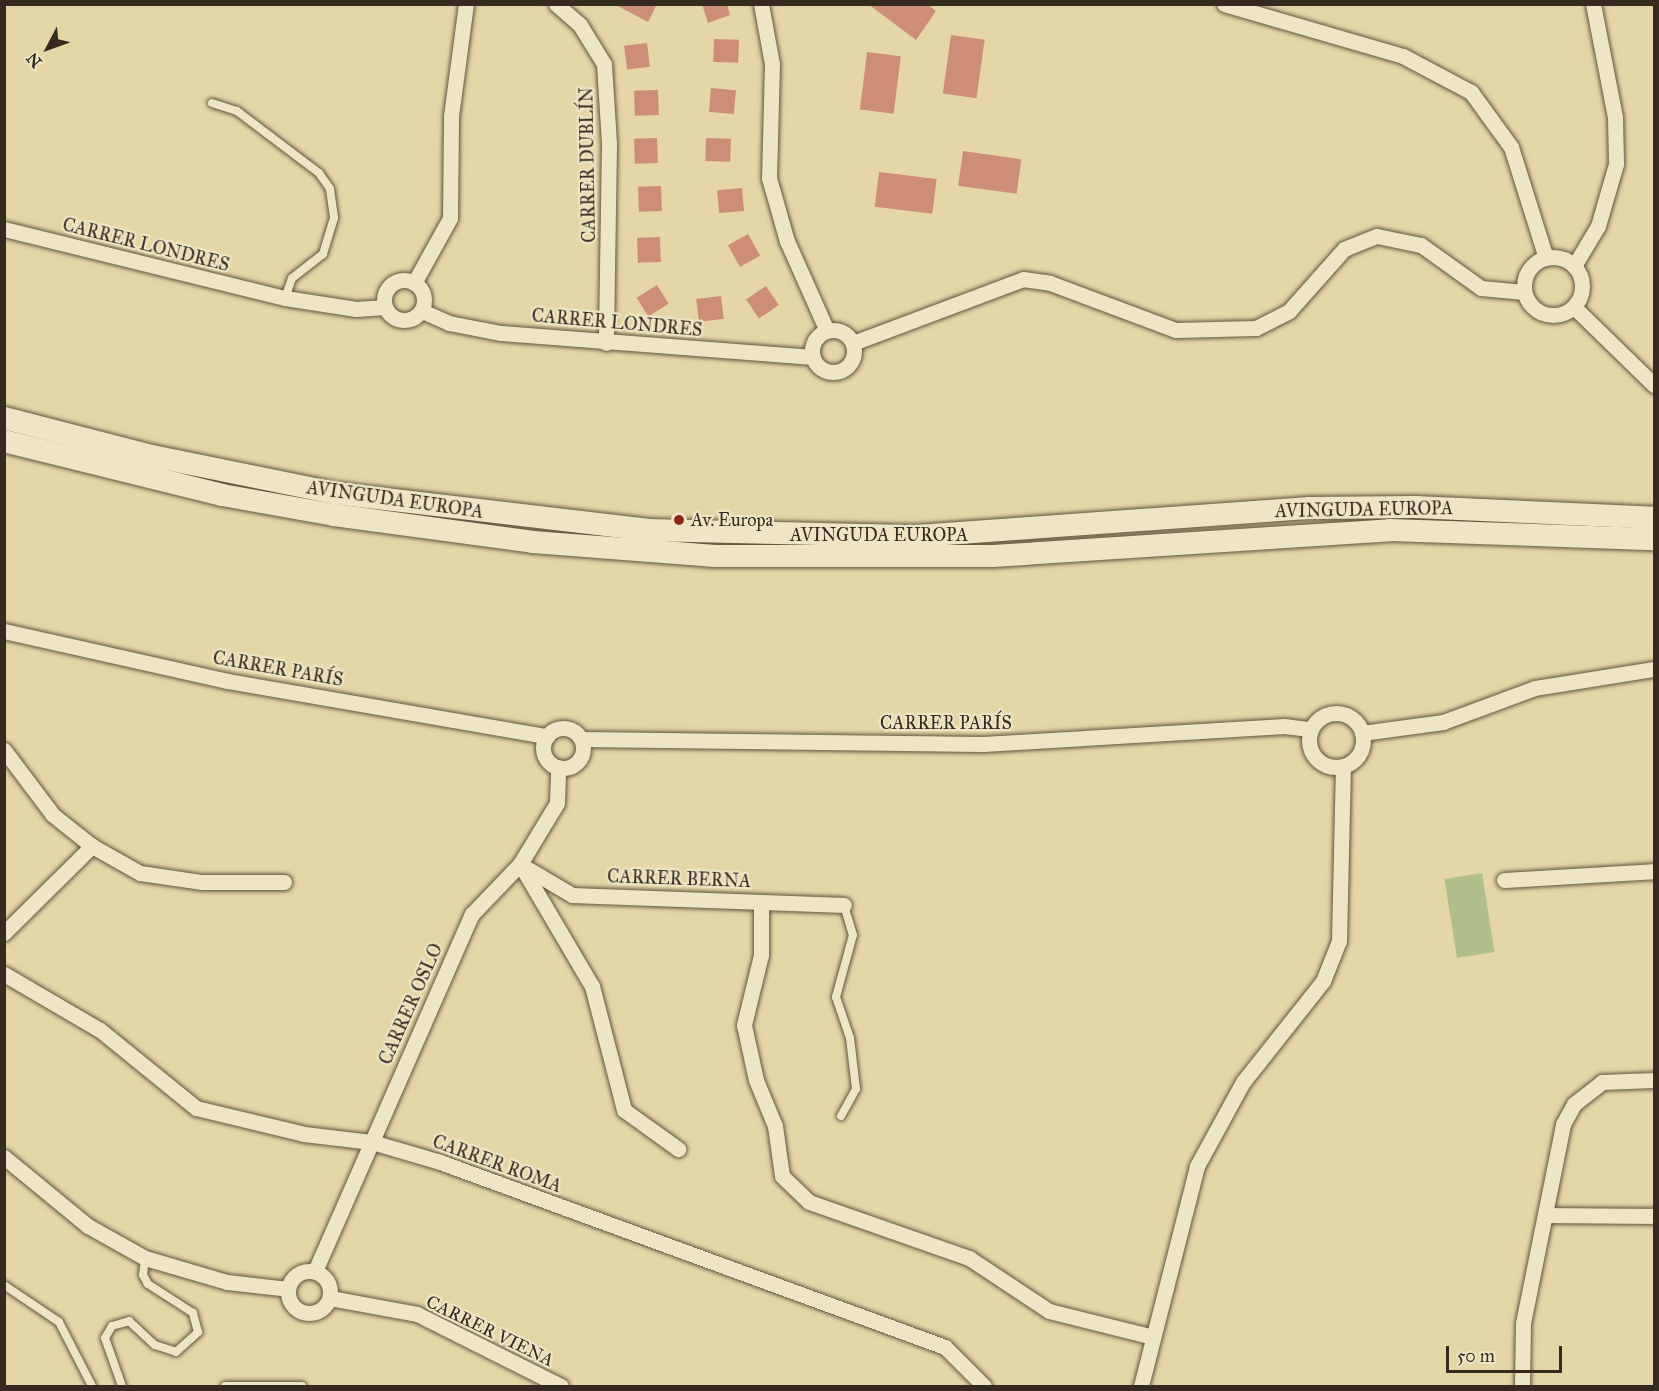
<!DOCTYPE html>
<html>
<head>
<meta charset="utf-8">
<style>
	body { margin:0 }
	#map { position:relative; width:1659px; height:1391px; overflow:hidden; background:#e5d6a7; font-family:"IM FELL Great Primer",serif }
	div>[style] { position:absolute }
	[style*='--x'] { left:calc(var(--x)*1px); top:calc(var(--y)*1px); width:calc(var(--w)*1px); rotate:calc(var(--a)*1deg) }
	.green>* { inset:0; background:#b0bf8b; transform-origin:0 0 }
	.building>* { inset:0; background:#ce8d77; transform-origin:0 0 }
	.roads { filter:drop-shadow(0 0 2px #605541) drop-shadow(0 0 2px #605541) }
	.lane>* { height:8px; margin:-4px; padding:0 4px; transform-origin:4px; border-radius:4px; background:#eee4c6 }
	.street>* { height:15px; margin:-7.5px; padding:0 7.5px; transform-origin:7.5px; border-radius:7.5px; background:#eee4c6 }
	.street>.ring { margin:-7.5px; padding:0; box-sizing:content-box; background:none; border:15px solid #eee4c6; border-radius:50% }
	.secondary>* { height:22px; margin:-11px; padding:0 11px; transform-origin:11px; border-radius:11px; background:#eee4c6 }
	.dots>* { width:16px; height:16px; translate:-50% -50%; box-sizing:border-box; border:3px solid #eee4c6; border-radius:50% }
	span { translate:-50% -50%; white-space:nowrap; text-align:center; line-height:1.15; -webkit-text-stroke:4.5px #eee4c6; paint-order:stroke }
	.street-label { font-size:18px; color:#342a1f }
	.poi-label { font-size:18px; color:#342a1f }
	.left { translate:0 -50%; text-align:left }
	.frame { position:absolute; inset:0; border:6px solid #342a1f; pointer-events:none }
	.north { position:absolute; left:18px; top:18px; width:60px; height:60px; -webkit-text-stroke:4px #eee4c6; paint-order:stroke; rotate:229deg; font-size:16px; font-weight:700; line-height:24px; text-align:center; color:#342a1f }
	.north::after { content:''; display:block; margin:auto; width:21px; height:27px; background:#342a1f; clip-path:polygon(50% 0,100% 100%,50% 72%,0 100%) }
	.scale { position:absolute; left:1446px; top:1346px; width:116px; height:27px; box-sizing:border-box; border:3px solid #342a1f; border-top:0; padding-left:8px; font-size:18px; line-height:21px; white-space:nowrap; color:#342a1f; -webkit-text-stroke:4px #eee4c6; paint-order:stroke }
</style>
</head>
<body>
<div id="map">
	<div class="green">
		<div style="left:1482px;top:873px;width:80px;height:38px;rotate:81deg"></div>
	</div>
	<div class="building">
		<div style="clip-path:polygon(614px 4px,657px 4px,648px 22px)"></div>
		<div style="clip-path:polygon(702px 4px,727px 4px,730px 15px,708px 23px)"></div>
		<div style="clip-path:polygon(868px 4px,927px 4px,936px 11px,916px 40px)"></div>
		<div style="left:951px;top:35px;width:34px;height:59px;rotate:8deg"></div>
		<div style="left:714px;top:39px;width:25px;height:23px;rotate:2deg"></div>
		<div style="left:647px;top:43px;width:24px;height:23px;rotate:83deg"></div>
		<div style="left:867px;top:52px;width:34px;height:58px;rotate:7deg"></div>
		<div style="left:711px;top:88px;width:25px;height:24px;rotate:5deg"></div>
		<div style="left:658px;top:90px;width:25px;height:24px;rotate:88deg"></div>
		<div style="left:657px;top:138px;width:25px;height:23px;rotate:88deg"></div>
		<div style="left:706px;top:138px;width:25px;height:23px;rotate:2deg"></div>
		<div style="left:963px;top:151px;width:59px;height:35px;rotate:8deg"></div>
		<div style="left:879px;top:172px;width:58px;height:35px;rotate:7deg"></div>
		<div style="left:661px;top:186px;width:25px;height:23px;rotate:88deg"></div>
		<div style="left:742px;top:188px;width:23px;height:25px;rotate:85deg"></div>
		<div style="left:748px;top:234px;width:25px;height:23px;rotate:61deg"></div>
		<div style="left:660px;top:237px;width:25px;height:23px;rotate:88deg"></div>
		<div style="left:657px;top:285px;width:22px;height:24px;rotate:58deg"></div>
		<div style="left:766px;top:286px;width:23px;height:24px;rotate:56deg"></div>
		<div style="left:721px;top:296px;width:23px;height:25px;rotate:83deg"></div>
	</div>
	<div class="roads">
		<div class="lane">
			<div style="--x:212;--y:103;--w:26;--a:18"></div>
			<div style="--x:237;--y:111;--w:103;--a:37.1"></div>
			<div style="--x:319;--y:173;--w:19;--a:55"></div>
			<div style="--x:330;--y:189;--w:29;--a:82"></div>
			<div style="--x:334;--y:218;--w:38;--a:107"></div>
			<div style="--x:323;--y:254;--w:39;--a:142"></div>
			<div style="--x:292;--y:278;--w:21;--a:109"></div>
			<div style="--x:841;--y:1116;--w:31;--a:-61"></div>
			<div style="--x:856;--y:1089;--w:51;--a:-96.7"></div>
			<div style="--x:850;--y:1038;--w:43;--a:-108.9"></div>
			<div style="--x:836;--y:997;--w:64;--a:-74.7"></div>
			<div style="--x:853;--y:935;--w:31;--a:-107"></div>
			<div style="--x:4;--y:1285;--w:66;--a:33.9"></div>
			<div style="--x:59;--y:1322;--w:72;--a:62.7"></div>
			<div style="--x:122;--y:1386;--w:51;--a:-109.5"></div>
			<div style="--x:105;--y:1338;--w:14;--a:-60"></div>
			<div style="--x:112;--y:1326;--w:18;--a:-16"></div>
			<div style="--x:129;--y:1321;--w:35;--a:43"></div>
			<div style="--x:155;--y:1345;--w:22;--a:18"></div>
			<div style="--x:176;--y:1352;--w:30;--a:-42"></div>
			<div style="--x:198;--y:1332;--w:20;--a:-105"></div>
			<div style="--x:193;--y:1313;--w:54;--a:-147.2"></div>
			<div style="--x:148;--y:1284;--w:10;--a:-119"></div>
			<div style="--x:143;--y:1275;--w:17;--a:-83"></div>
			<div style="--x:225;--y:1386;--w:77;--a:0"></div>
		</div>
		<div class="street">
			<div style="--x:556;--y:4;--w:32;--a:41"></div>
			<div style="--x:580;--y:25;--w:46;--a:58.4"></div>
			<div style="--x:604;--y:64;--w:80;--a:86.4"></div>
			<div style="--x:609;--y:144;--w:199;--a:90.9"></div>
			<div style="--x:761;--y:4;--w:61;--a:79.6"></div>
			<div style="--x:772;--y:64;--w:114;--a:91.5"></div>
			<div style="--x:769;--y:178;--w:66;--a:74.1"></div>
			<div style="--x:787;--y:241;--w:98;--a:66"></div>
			<div style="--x:1224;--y:4;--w:186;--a:16.2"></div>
			<div style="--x:1403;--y:56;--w:77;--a:27.9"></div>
			<div style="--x:1471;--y:92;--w:68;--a:54"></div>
			<div style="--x:1511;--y:147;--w:116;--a:72.5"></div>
			<div style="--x:4;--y:229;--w:289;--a:13.8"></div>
			<div style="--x:285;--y:298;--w:72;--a:8.8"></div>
			<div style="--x:356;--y:309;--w:29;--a:-4"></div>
			<div class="ring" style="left:1524px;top:257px;width:43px;height:43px"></div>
			<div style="--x:1574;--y:266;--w:47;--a:-59"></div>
			<div style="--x:1598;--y:226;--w:65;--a:-73.8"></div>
			<div style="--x:1616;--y:164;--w:47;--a:-91.2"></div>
			<div style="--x:1615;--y:117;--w:115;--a:-101"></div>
			<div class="ring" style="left:384px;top:280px;width:25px;height:25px"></div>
			<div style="--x:414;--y:283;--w:74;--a:-61"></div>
			<div style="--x:450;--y:218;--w:102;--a:-89.4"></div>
			<div style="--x:451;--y:116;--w:113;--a:-82.4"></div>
			<div style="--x:1574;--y:307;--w:112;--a:44.3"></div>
			<div style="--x:422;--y:311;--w:30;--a:24"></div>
			<div style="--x:449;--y:323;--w:53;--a:10.9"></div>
			<div style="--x:501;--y:333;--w:313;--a:4.4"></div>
			<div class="ring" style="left:812px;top:330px;width:27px;height:27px"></div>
			<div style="--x:853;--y:343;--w:182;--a:-20.6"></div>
			<div style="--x:1023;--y:279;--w:27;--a:8"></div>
			<div style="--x:1050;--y:283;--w:134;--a:20.5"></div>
			<div style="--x:1176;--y:330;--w:80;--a:-1.4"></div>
			<div style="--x:1256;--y:328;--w:37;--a:-27"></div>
			<div style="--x:1289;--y:311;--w:83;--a:-48.4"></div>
			<div style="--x:1344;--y:249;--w:35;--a:-22"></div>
			<div style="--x:1377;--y:236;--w:45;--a:11.6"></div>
			<div style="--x:1421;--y:245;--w:74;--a:35.6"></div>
			<div style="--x:1481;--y:288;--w:43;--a:5.3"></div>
			<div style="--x:4;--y:631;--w:229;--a:12.6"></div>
			<div style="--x:227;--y:681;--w:325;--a:9.8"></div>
			<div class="ring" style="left:1309px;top:713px;width:39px;height:39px"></div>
			<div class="ring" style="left:543px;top:728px;width:25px;height:25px"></div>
			<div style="--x:1362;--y:733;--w:82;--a:-7.7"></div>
			<div style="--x:1443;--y:722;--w:98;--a:-20.3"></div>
			<div style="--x:1535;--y:688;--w:121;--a:-9.1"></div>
			<div style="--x:582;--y:739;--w:401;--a:0.7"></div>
			<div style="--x:983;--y:744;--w:302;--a:-3.4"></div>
			<div style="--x:1284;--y:726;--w:26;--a:7"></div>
			<div style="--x:4;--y:750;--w:81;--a:53"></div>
			<div style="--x:53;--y:815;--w:50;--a:38.5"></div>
			<div style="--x:520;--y:864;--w:142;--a:59.5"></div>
			<div style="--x:592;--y:986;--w:128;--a:75.5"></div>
			<div style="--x:624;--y:1110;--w:67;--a:35.8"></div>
			<div style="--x:523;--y:866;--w:57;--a:30.6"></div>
			<div style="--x:572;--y:895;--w:272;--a:2.1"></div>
			<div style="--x:1504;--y:880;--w:150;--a:-3.4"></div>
			<div style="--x:761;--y:902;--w:53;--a:90"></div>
			<div style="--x:761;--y:955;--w:72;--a:103.7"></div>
			<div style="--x:744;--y:1025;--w:56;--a:77.7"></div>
			<div style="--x:756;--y:1080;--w:50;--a:67.6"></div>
			<div style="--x:775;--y:1126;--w:50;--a:82"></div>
			<div style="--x:782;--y:1176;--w:37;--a:44"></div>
			<div style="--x:809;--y:1202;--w:170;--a:19.3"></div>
			<div style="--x:969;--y:1258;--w:96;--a:33.5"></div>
			<div style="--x:1049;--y:1311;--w:107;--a:14"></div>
			<div style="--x:4;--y:933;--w:124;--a:-44.7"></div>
			<div style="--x:92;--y:846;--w:55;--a:29.4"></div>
			<div style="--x:140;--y:873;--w:63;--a:8.3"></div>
			<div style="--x:202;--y:882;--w:82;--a:0"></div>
			<div style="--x:4;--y:974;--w:111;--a:30.3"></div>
			<div style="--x:100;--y:1030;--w:124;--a:39.1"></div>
			<div style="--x:196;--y:1108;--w:111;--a:13.5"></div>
			<div style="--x:304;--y:1134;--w:68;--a:6.7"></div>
			<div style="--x:372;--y:1142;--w:71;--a:16.4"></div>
			<div style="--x:440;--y:1162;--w:538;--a:20.12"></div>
			<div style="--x:945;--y:1347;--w:55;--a:45"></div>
			<div style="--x:4;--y:1157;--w:109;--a:39.4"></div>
			<div style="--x:88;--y:1226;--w:65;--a:29.3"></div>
			<div style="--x:145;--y:1258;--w:85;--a:16.3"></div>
			<div style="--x:227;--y:1282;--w:61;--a:6.5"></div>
			<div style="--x:1545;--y:1215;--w:109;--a:0.5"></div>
			<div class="ring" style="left:288px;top:1271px;width:27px;height:27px"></div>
			<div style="--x:315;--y:1271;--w:390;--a:-66.3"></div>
			<div style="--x:472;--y:914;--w:69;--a:-46.2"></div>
			<div style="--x:520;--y:864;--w:71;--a:-58.8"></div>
			<div style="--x:557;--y:803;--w:36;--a:-88"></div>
			<div style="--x:330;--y:1298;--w:88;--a:10.4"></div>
			<div style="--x:417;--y:1314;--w:161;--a:26.6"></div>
			<div style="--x:1141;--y:1386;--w:227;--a:-75.7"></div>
			<div style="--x:1197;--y:1166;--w:96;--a:-61.3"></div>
			<div style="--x:1243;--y:1082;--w:129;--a:-51.6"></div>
			<div style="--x:1323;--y:981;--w:43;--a:-68.2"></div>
			<div style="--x:1339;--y:941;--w:171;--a:-88.7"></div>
			<div style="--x:1522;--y:1386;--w:63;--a:-89.1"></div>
			<div style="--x:1523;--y:1323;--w:203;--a:-78.6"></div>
			<div style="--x:1563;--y:1124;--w:23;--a:-61"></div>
			<div style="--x:1574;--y:1104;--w:36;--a:-38"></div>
			<div style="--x:1602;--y:1082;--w:52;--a:-2.2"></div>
		</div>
		<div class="secondary">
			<div style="--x:4;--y:418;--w:153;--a:14.4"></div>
			<div style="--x:152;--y:456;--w:186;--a:11.5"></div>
			<div style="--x:334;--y:493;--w:315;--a:6.7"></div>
			<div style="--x:647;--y:530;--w:271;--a:1.3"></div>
			<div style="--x:918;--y:536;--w:393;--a:-4.1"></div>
			<div style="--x:1310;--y:508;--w:105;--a:-0.5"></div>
			<div style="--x:1415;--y:507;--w:239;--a:2.6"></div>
			<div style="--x:4;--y:441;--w:225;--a:13.9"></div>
			<div style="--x:222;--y:495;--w:114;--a:10.1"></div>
			<div style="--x:334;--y:515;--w:201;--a:7.7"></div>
			<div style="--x:533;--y:542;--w:183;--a:4.4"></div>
			<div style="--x:715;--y:556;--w:278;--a:0"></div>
			<div style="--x:993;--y:556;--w:398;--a:-3.7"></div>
			<div style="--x:1390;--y:530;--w:264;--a:2"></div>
		</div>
	</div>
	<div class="dots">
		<div style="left:679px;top:520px;background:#8f2418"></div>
	</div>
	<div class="street-label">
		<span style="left:588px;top:165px;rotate:-91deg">CARRER DUBLÍN</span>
		<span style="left:146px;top:245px;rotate:14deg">CARRER LONDRES</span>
		<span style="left:617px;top:323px;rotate:5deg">CARRER LONDRES</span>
		<span style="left:395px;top:500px;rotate:8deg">AVINGUDA EUROPA</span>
		<span style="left:1364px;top:510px;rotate:-1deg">AVINGUDA EUROPA</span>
		<span style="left:879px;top:535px">AVINGUDA EUROPA</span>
		<span style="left:278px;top:669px;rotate:10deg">CARRER PARÍS</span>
		<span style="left:946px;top:723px">CARRER PARÍS</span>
		<span style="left:679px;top:879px;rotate:2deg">CARRER BERNA</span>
		<span style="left:411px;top:1004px;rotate:-66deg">CARRER OSLO</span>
		<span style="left:497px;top:1164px;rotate:20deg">CARRER ROMA</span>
		<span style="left:490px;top:1331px;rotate:26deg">CARRER VIENA</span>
	</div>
	<div class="poi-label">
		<span class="left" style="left:691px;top:520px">Av. Europa</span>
	</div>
	<div class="frame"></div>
	<div class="north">N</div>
	<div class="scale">50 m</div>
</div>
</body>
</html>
